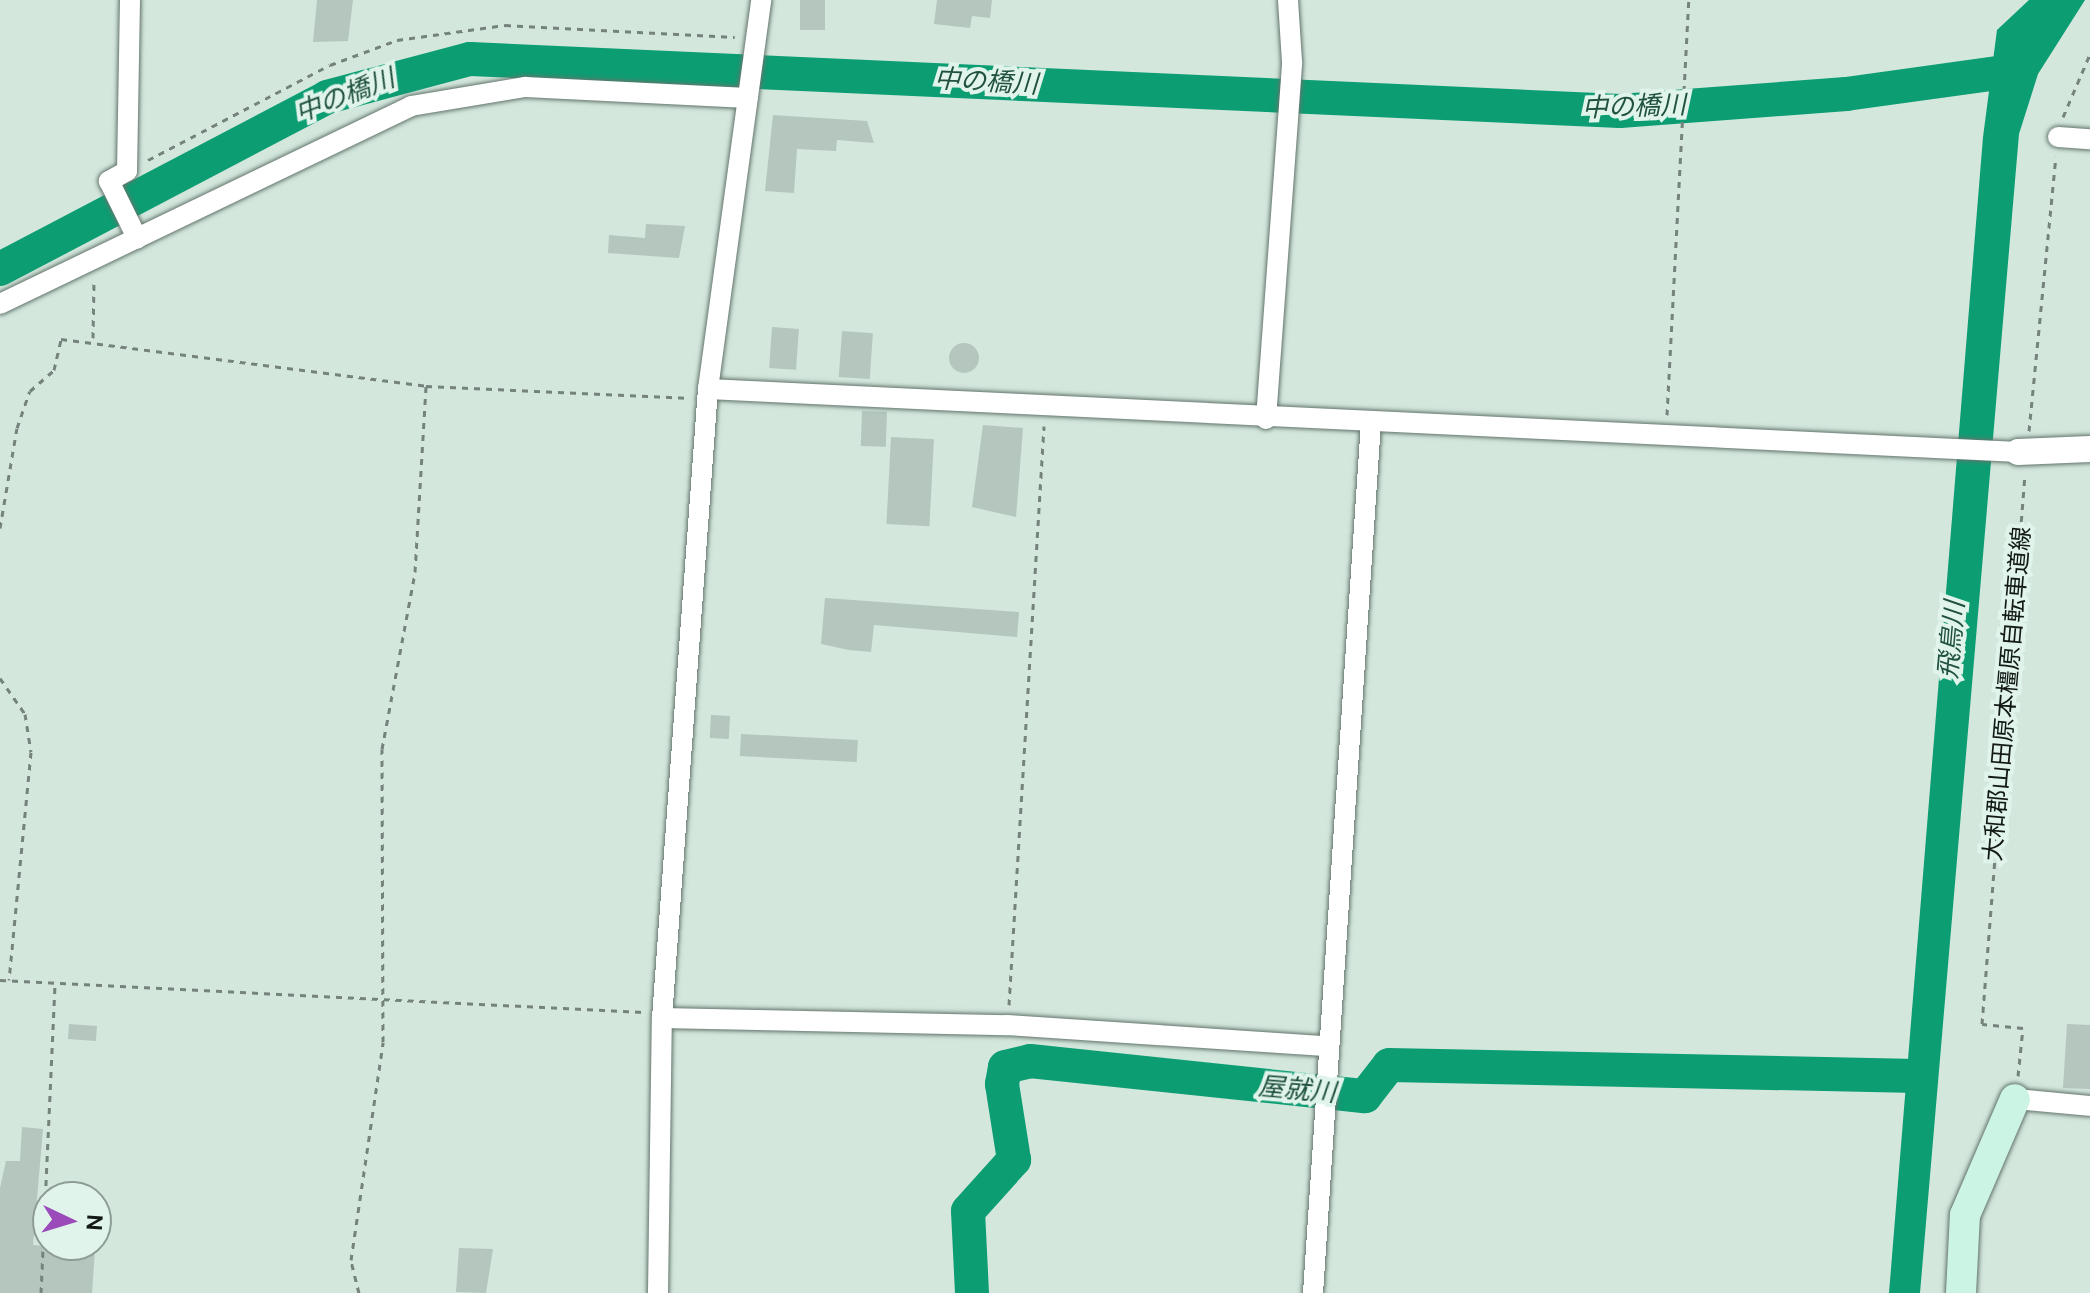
<!DOCTYPE html>
<html>
<head>
<meta charset="utf-8">
<style>
	body { margin:0 }
	#map { position:relative; width:2090px; height:1293px; overflow:hidden; background:#d3e7dd; font-family:"DM Sans","Noto Sans JP",sans-serif }
	div>[style] { position:absolute }
	[style*='--x'] { left:calc(var(--x)*1px); top:calc(var(--y)*1px); width:calc(var(--w)*1px); rotate:calc(var(--a)*1deg) }
	.water>* { inset:0; background:#0d9d73 }
	.river>* { height:34px; margin:-17px; padding:0 17px; transform-origin:17px; border-radius:17px; background:#0d9d73 }
	.building>* { inset:0; background:#b4c6bd; transform-origin:0 0 }
	.round { border-radius:50% }
	.path>* { height:3px; margin-top:-1.5px; transform-origin:0; background:repeating-linear-gradient(90deg,#75837c 0 6px,transparent 0 12px) }
	.roads { filter:drop-shadow(0 0 2px #63756c) drop-shadow(0 0 2px #63756c) }
	.minor>* { height:20px; margin:-10px; padding:0 10px; transform-origin:10px; border-radius:10px; background:#fff }
	.tertiary>* { height:26px; margin:-13px; padding:0 13px; transform-origin:13px; border-radius:13px; background:#fff }
	.secondary>* { height:30px; margin:-15px; padding:0 15px; transform-origin:15px; border-radius:15px; background:#ccf4e5 }
	span { translate:-50% -50%; white-space:nowrap; text-align:center; line-height:1.15; -webkit-text-stroke:8px #e0f4eb; paint-order:stroke }
	.street-label { font-size:24px; color:#121916 }
	.water-label { font-size:26px; color:#21523f; font-style:italic }
	.north { position:absolute; left:32px; top:1181px; width:80px; height:80px; box-sizing:border-box; background:#e0f4eb; border:2px solid #8e9c96; border-radius:50%; rotate:94deg; font-size:22px; font-weight:700; line-height:32px; text-align:center; color:#121916 }
	.north::after { content:''; display:block; margin:auto; width:28px; height:36px; background:#9b4aba; clip-path:polygon(50% 0,100% 100%,50% 72%,0 100%) }
</style>
</head>
<body>
<div id="map">
	<div class="water">
		<div style="clip-path:polygon(2029px 0,2085px 0,2038px 74px,2019px 134px,1920px 1293px,1889px 1293px,1983px 137px,1997px 30px)"></div>
	</div>
	<div class="river">
		<div style="--x:0;--y:269;--w:369;--a:-27.7"></div>
		<div style="--x:327;--y:97;--w:148;--a:-14.9"></div>
		<div style="--x:470;--y:59;--w:1151;--a:2.59"></div>
		<div style="--x:1620;--y:111;--w:227;--a:-4.3"></div>
		<div style="--x:1846;--y:94;--w:174;--a:-7.9"></div>
		<div style="--x:972;--y:1293;--w:82;--a:-92.8"></div>
		<div style="--x:968;--y:1211;--w:69;--a:-48"></div>
		<div style="--x:1014;--y:1160;--w:77;--a:-99"></div>
		<div style="--x:1002;--y:1084;--w:17;--a:-80"></div>
		<div style="--x:1005;--y:1067;--w:26;--a:-13"></div>
		<div style="--x:1030;--y:1061;--w:337;--a:6"></div>
		<div style="--x:1365;--y:1096;--w:39;--a:-52"></div>
		<div style="--x:1389;--y:1065;--w:528;--a:1.19"></div>
	</div>
	<div class="building">
		<div style="clip-path:polygon(317px 0,353px 0,348px 41px,313px 42px)"></div>
		<div style="left:800px;top:0;width:25px;height:30px"></div>
		<div style="clip-path:polygon(937px 0,992px 0,990px 18px,972px 16px,970px 28px,934px 24px)"></div>
		<div style="clip-path:polygon(773px 115px,867px 121px,874px 143px,837px 140px,836px 151px,797px 149px,794px 193px,765px 191px)"></div>
		<div style="clip-path:polygon(646px 224px,685px 226px,679px 258px,608px 253px,609px 235px,645px 238px)"></div>
		<div style="left:772px;top:327px;width:27px;height:41px;rotate:4deg"></div>
		<div style="left:842px;top:331px;width:31px;height:46px;rotate:4deg"></div>
		<div class="round" style="left:949px;top:343px;width:30px;height:30px"></div>
		<div style="left:862px;top:411px;width:25px;height:35px;rotate:2deg"></div>
		<div style="clip-path:polygon(983px 425px,1023px 428px,1016px 517px,972px 507px)"></div>
		<div style="left:891px;top:437px;width:43px;height:87px;rotate:3deg"></div>
		<div style="clip-path:polygon(825px 598px,1019px 612px,1017px 637px,874px 625px,871px 652px,849px 650px,821px 644px)"></div>
		<div style="left:711px;top:715px;width:19px;height:23px;rotate:3deg"></div>
		<div style="left:741px;top:734px;width:117px;height:22px;rotate:3deg"></div>
		<div style="left:69px;top:1024px;width:28px;height:15px;rotate:4deg"></div>
		<div style="clip-path:polygon(2067px 1024px,2090px 1025px,2090px 1089px,2063px 1088px)"></div>
		<div style="clip-path:polygon(22px 1127px,43px 1129px,33px 1245px,95px 1250px,92px 1293px,0 1293px,0 1188px,6px 1161px,20px 1161px)"></div>
		<div style="clip-path:polygon(459px 1248px,493px 1249px,486px 1293px,456px 1292px)"></div>
	</div>
	<div class="path">
		<div style="--x:2063;--y:117;--w:69;--a:-66.8"></div>
		<div style="--x:148;--y:160;--w:205;--a:-27.6"></div>
		<div style="--x:330;--y:65;--w:72;--a:-20.5"></div>
		<div style="--x:397;--y:40;--w:109;--a:-7.9"></div>
		<div style="--x:505;--y:25;--w:230;--a:3"></div>
		<div style="--x:93;--y:338;--w:56;--a:-89"></div>
		<div style="--x:1667;--y:415;--w:416;--a:-87"></div>
		<div style="--x:2029;--y:431;--w:276;--a:-84.4"></div>
		<div style="--x:0;--y:528;--w:101;--a:-80.4"></div>
		<div style="--x:17;--y:428;--w:39;--a:-71"></div>
		<div style="--x:30;--y:391;--w:32;--a:-41"></div>
		<div style="--x:54;--y:370;--w:32;--a:-77"></div>
		<div style="--x:61;--y:339;--w:368;--a:7.3"></div>
		<div style="--x:426;--y:386;--w:260;--a:2.6"></div>
		<div style="--x:0;--y:678;--w:44;--a:55.2"></div>
		<div style="--x:25;--y:714;--w:38;--a:81"></div>
		<div style="--x:31;--y:752;--w:229;--a:95.5"></div>
		<div style="--x:0;--y:980;--w:644;--a:2.85"></div>
		<div style="--x:1009;--y:1005;--w:580;--a:-86.54"></div>
		<div style="--x:2018;--y:1076;--w:48;--a:-84.1"></div>
		<div style="--x:2023;--y:1028;--w:41;--a:-174.4"></div>
		<div style="--x:1982;--y:1024;--w:552;--a:-85.53"></div>
		<div style="--x:41;--y:1293;--w:312;--a:-87.4"></div>
		<div style="--x:359;--y:1293;--w:34;--a:-104"></div>
		<div style="--x:351;--y:1260;--w:220;--a:-81.6"></div>
		<div style="--x:383;--y:1042;--w:293;--a:-90.2"></div>
		<div style="--x:382;--y:749;--w:180;--a:-79.4"></div>
		<div style="--x:415;--y:572;--w:186;--a:-86.6"></div>
	</div>
	<div class="roads">
		<div class="minor">
			<div style="--x:130;--y:0;--w:171;--a:91"></div>
			<div style="--x:127;--y:171;--w:21;--a:151"></div>
			<div style="--x:109;--y:181;--w:64;--a:63.8"></div>
			<div style="--x:2058;--y:137;--w:32;--a:4"></div>
			<div style="--x:0;--y:304;--w:456;--a:-25.7"></div>
			<div style="--x:411;--y:106;--w:116;--a:-9.5"></div>
			<div style="--x:525;--y:87;--w:223;--a:2.8"></div>
			<div style="--x:708;--y:389;--w:1312;--a:2.75"></div>
			<div style="--x:1266;--y:419;--w:358;--a:-85.8"></div>
			<div style="--x:1292;--y:62;--w:62;--a:-93.7"></div>
			<div style="--x:662;--y:1018;--w:345;--a:1.2"></div>
			<div style="--x:1007;--y:1025;--w:319;--a:3.8"></div>
			<div style="--x:2015;--y:1099;--w:75;--a:5.3"></div>
			<div style="--x:658;--y:1293;--w:275;--a:-89.2"></div>
			<div style="--x:662;--y:1018;--w:631;--a:-85.82"></div>
			<div style="--x:708;--y:389;--w:393;--a:-82.2"></div>
			<div style="--x:1313;--y:1293;--w:874;--a:-86.19"></div>
		</div>
		<div class="tertiary">
			<div style="--x:2018;--y:452;--w:72;--a:-2.4"></div>
		</div>
		<div class="secondary">
			<div style="--x:1961;--y:1293;--w:78;--a:-87.1"></div>
			<div style="--x:1965;--y:1215;--w:126;--a:-66.7"></div>
		</div>
	</div>
	<div class="street-label">
		<span style="left:2007px;top:694px;rotate:-85deg">大和郡山田原本橿原自転車道線</span>
	</div>
	<div class="water-label">
		<span style="left:986px;top:82px;rotate:3deg">中の橋川</span>
		<span style="left:345px;top:96px;rotate:-21deg">中の橋川</span>
		<span style="left:1634px;top:107px;rotate:-2deg">中の橋川</span>
		<span style="left:1952px;top:640px;rotate:-85deg">飛鳥川</span>
		<span style="left:1297px;top:1090px;rotate:5deg">屋就川</span>
	</div>
	<div class="north">N</div>
</div>
</body>
</html>
